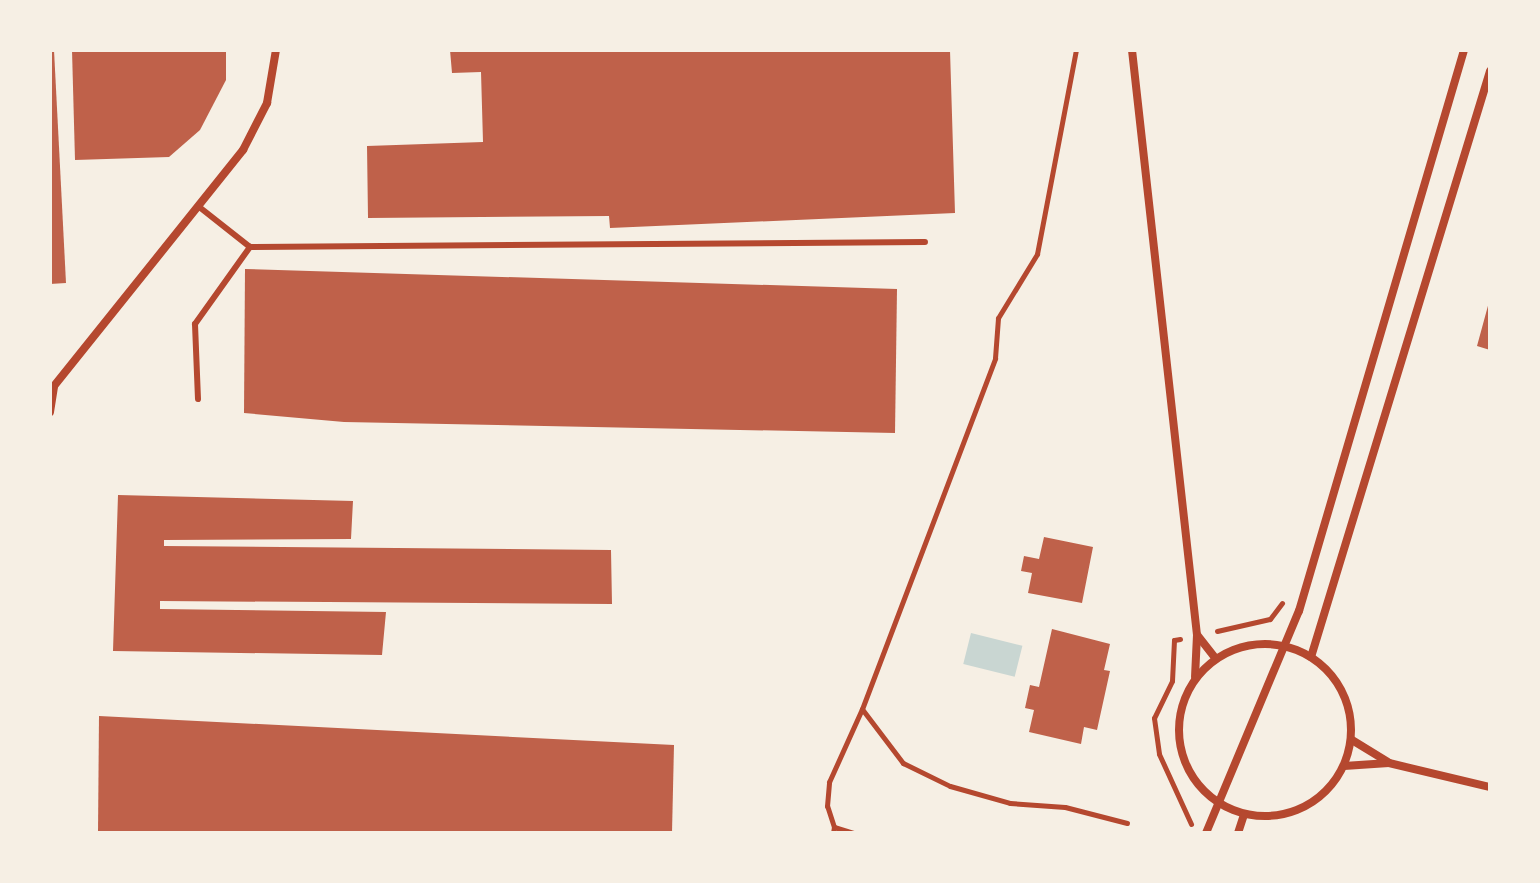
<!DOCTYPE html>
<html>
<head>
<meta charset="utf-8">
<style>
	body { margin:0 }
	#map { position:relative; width:1540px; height:883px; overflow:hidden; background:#f6efe4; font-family:"Asap Condensed",sans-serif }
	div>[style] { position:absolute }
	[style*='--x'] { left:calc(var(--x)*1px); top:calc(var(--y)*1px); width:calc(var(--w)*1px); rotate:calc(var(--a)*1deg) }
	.water>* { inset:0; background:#c9d6d2; transform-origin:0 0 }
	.building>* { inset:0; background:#bf614a }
	.path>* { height:5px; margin:-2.5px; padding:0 2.5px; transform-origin:2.5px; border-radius:2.5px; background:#b5482f }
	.service>* { height:6px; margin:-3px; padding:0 3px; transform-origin:3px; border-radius:3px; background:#b5482f }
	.minor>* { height:8px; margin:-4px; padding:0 4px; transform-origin:4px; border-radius:4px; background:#b5482f }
	.minor>.ring { margin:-4px; padding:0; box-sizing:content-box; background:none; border:8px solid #b5482f; border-radius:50% }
	span { translate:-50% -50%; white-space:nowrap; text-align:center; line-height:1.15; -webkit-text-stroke:8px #f6efe4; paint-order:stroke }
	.frame { position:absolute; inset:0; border:52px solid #f6efe4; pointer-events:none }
</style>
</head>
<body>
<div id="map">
	<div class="water">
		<div style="left:971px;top:633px;width:53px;height:32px;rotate:14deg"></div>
	</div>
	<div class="building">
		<div style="clip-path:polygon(50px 50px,54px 50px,66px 283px,50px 284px)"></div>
		<div style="clip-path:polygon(72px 50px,226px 50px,226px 80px,200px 130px,169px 157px,75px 160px)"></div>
		<div style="clip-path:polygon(450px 50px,950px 50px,955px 213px,610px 228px,609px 216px,368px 218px,367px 146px,483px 142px,481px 72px,452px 73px)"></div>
		<div style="clip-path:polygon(245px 269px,897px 289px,895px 433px,344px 422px,244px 413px)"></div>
		<div style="clip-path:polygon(1489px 302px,1490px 302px,1490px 350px,1477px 346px)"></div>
		<div style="clip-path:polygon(118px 495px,353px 501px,351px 539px,164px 540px,164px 546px,611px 550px,612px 604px,160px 601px,160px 609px,386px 612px,382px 655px,113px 651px)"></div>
		<div style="clip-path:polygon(1044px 537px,1093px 547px,1082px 603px,1028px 593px,1032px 573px,1021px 571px,1024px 556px,1039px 559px)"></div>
		<div style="clip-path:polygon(1052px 629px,1110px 644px,1104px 670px,1110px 671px,1097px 730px,1084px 727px,1081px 744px,1029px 732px,1034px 710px,1025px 708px,1030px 685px,1039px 687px)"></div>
		<div style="clip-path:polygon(99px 716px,674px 745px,672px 833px,98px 833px)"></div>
	</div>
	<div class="path">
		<div style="--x:1217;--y:631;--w:54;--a:-12.8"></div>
		<div style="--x:1270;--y:619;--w:20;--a:-53"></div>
		<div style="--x:1180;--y:639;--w:6;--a:171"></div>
		<div style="--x:1174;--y:640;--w:41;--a:92.8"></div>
		<div style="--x:1172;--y:681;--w:41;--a:115.9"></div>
		<div style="--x:1154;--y:718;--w:36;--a:82"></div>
		<div style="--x:1159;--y:754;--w:77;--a:65.4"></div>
		<div style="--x:862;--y:709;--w:375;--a:-69.2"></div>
		<div style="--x:995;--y:358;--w:40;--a:-85.7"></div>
		<div style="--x:998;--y:318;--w:75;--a:-58.6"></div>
		<div style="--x:1037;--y:254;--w:208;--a:-79.2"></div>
		<div style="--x:834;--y:827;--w:22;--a:-108"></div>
		<div style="--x:827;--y:806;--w:24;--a:-85"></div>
		<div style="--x:829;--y:782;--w:80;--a:-65.7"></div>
		<div style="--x:862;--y:709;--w:68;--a:52.8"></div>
		<div style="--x:903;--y:763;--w:52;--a:26.1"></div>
		<div style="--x:950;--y:786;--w:62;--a:15.8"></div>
		<div style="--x:1010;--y:803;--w:55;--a:4.2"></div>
		<div style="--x:1065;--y:807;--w:64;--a:14.5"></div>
		<div style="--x:833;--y:833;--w:6;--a:-81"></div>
		<div style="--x:834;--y:827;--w:21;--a:17"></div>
	</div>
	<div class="service">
		<div style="--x:198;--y:206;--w:66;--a:38.3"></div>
		<div style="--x:250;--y:247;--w:675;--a:-0.42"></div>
		<div style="--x:198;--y:399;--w:75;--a:-92.3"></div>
		<div style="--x:195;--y:324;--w:95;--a:-54.5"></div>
	</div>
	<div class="minor">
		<div style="--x:1132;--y:50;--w:589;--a:83.66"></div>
		<div style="--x:1197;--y:635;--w:42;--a:92.7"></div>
		<div style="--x:50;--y:391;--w:309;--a:-51.3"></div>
		<div style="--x:243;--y:150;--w:53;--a:-62.9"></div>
		<div style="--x:267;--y:103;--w:54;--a:-80.4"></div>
		<div style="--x:50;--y:412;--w:25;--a:-81"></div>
		<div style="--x:1198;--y:636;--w:28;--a:52"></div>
		<div class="ring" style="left:1179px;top:644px;width:164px;height:164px"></div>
		<div style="--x:1311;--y:657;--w:613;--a:-73.01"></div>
		<div style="--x:1352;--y:740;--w:42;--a:31.4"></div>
		<div style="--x:1344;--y:766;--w:45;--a:-3.8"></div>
		<div style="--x:1389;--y:763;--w:104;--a:13.4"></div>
		<div style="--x:1206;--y:833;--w:241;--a:-67.3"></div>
		<div style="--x:1299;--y:611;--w:585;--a:-73.61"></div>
		<div style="--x:1238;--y:833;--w:19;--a:-72"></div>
	</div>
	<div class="frame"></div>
</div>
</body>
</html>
